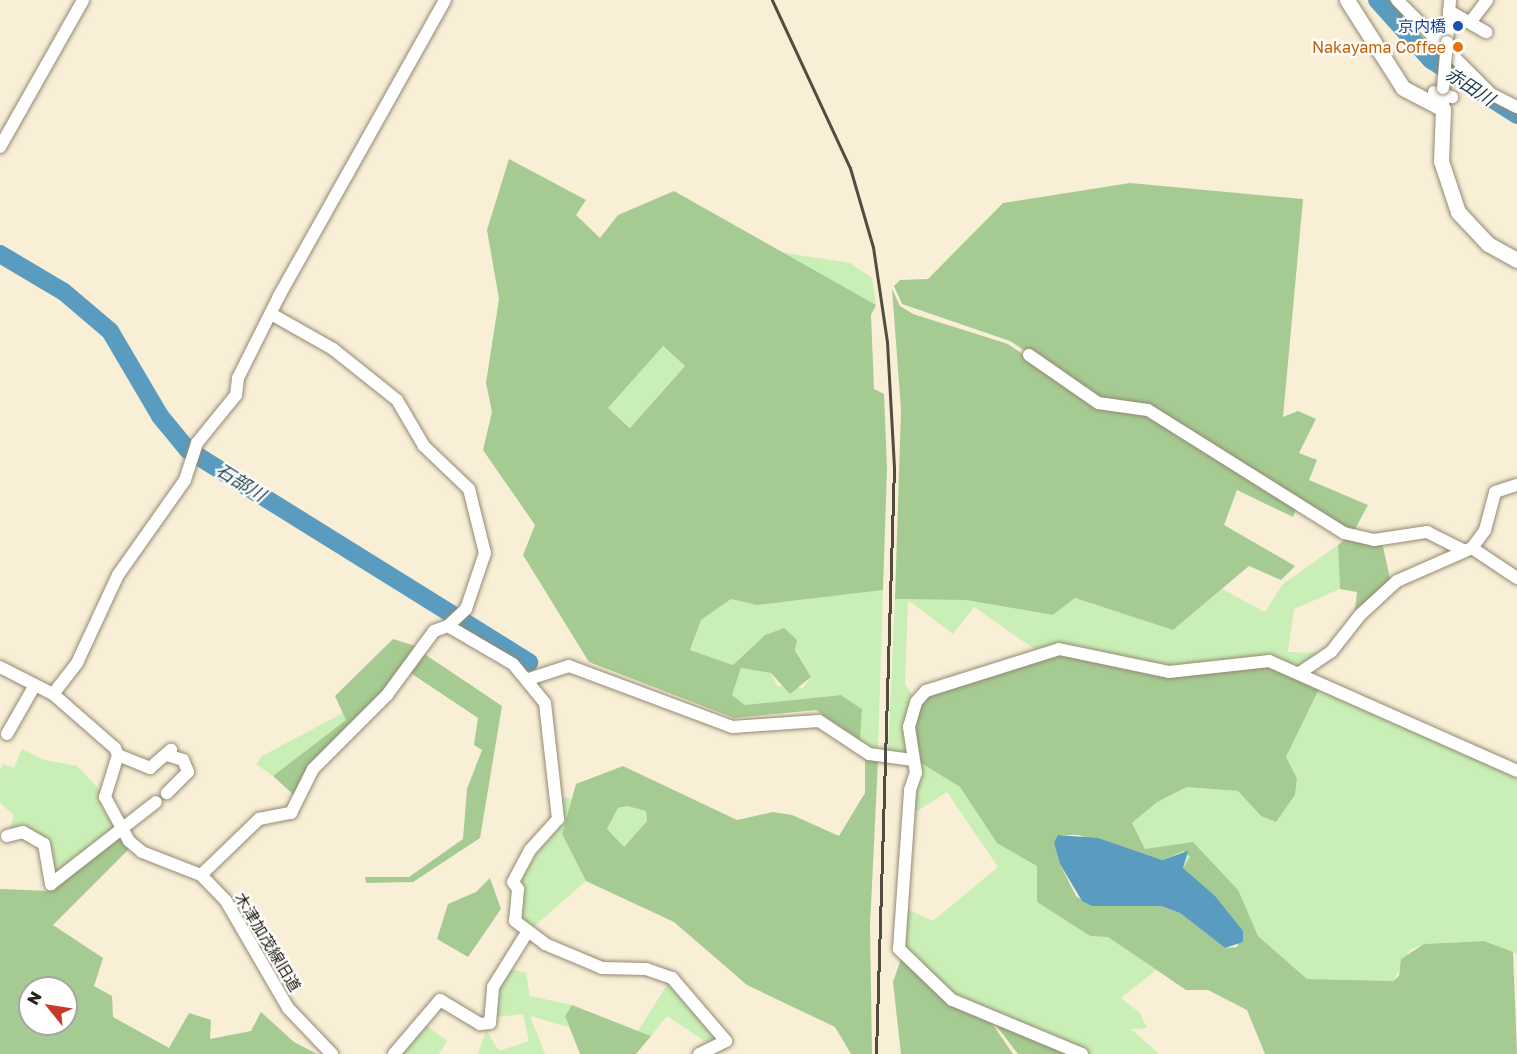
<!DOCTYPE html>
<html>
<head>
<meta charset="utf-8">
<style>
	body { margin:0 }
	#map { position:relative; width:1517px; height:1054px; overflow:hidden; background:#f9eed6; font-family:"Golos Text","Noto Sans JP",sans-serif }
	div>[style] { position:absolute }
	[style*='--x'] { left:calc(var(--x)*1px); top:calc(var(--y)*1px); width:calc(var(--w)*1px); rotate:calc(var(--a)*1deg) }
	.green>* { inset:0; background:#c9efb6; transform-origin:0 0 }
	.forest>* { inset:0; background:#a5cb92 }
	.water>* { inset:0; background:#599cc0 }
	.river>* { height:18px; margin:-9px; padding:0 9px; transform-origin:9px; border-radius:9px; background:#599cc0 }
	.roads { filter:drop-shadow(0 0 2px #938973) drop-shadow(0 0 2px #938973) }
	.minor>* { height:12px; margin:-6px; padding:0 6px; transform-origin:6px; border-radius:6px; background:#fff }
	.major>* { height:15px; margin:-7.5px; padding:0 7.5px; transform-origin:7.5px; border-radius:7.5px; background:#fff }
	.rail>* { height:3px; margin:-1.5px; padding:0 1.5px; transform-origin:1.5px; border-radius:1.5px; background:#534d41 }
	.bridges { filter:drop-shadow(0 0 2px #938973) drop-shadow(0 0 2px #938973) }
	.minor-bridge>* { height:12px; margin:-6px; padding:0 6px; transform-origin:6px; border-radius:6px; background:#fff }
	.dots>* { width:16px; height:16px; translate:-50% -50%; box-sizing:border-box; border:3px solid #fff; border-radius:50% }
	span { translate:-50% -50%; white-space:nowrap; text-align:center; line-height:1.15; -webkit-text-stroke:4.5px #fff; paint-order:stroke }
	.transit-label { font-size:16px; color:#164399 }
	.right { translate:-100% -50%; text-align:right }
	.food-label { font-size:16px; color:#c56008 }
	.street-label { font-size:16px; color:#252118 }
	.water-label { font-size:18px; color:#193848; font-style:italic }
	.north { position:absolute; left:18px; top:976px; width:60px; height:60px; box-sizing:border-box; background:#fff; border:2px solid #a8a6a3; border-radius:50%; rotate:300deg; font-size:16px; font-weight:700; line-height:24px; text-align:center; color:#252118 }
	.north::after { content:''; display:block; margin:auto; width:21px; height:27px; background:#c6392b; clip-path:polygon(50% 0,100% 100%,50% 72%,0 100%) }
</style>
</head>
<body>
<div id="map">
	<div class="green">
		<div style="clip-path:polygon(779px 252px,850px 263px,872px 278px,876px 305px)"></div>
		<div style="left:662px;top:346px;width:30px;height:82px;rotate:41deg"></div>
		<div style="clip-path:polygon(1338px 545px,1340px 589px,1294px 609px,1288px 652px,1327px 653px,1302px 668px,1277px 658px,1174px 668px,1075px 645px,1036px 650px,974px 607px,953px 634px,908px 600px,905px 684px,914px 697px,906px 727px,907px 754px,888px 752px,895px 599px,966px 600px,1053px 615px,1075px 598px,1173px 630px,1222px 589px,1265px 612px,1283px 584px)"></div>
		<div style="clip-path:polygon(883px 590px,878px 751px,860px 740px,862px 709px,841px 695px,745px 705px,732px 695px,741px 668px,771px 673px,777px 686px,803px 688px,811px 677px,784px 628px,765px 635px,733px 665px,690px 650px,701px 620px,731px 599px,757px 605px)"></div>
		<div style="clip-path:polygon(1320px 687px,1517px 774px,1517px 954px,1484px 941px,1424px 944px,1410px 950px,1393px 981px,1307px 979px,1258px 936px,1237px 890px,1145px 849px,1132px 823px,1156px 802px,1188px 787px,1239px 791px,1261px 816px,1276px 822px,1295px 795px,1297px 778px,1286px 757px)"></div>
		<div style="clip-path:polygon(343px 713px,346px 720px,273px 776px,256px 764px,262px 756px)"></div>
		<div style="clip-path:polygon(22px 749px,44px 760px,77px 766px,102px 792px,101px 807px,115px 827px,54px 880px,47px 845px,9px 833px,14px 815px,0 803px,0 770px,3px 764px,14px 768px)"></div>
		<div style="clip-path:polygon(916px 760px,960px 787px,1037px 866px,1037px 902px,1090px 936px,1108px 937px,1156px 970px,1121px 998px,1140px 1013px,1147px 1028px,1131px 1029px,1159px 1054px,1087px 1054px,1059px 1037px,993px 1017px,953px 997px,902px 948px,904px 908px,933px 921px,998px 867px,947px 792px,911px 815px)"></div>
		<div style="clip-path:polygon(560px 796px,572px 799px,562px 834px,586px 881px,530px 930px,522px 925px,515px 882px,556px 830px)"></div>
		<div style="clip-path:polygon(627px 806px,646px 811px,647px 821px,624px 847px,607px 829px,618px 808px)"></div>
		<div style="clip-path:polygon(506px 968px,526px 973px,530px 996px,572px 1005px,565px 1016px,569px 1027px,530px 1016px,545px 1054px,478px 1054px,486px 1030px,499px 1051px,529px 1041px,523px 1014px,496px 1017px,493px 998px)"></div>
		<div style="clip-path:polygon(670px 980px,716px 1033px,712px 1046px,667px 1016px,651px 1036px,638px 1031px)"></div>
		<div style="clip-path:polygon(422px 1022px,447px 1041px,439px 1054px,397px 1054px)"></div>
	</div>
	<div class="forest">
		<div style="clip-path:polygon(evenodd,509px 159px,586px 200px,576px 215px,600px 238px,618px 215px,674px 191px,876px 305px,871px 315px,874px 389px,884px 394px,887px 469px,883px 590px,757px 605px,731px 599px,701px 620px,690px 650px,733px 665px,765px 635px,784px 628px,797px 640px,795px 650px,811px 677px,790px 694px,771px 673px,741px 668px,732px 695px,745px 705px,841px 695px,862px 709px,860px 740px,816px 710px,734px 718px,589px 662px,523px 555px,535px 525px,483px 450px,492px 412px,486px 383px,499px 299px,487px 230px,509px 159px,663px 346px,685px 366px,630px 428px,608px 408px,663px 346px)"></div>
		<div style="clip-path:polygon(1130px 183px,1303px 199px,1283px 417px,1298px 411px,1316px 419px,1299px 453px,1317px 460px,1309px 480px,1368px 505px,1353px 533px,1149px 407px,1107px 405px,1010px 341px,902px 304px,894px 286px,900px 280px,928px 279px,1003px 203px)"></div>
		<div style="clip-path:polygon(892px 289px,900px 306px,913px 314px,1008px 344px,1080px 394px,1145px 412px,1296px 509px,1293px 517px,1237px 490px,1224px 525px,1295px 566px,1281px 580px,1249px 566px,1173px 630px,1075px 598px,1053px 615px,966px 600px,895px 599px,901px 410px)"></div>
		<div style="clip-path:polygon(1349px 537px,1382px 542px,1391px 583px,1354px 618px,1357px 592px,1340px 589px,1338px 545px)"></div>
		<div style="clip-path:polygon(393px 639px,422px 648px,297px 798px,273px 776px,346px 720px,335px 696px)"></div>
		<div style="clip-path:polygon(evenodd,1059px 650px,1170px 675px,1263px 662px,1320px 687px,1286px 757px,1297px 778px,1295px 795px,1276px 822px,1261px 816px,1238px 791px,1187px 787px,1157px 802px,1132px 823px,1145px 849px,1193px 842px,1238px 890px,1258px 936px,1307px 979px,1393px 981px,1399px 976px,1401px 959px,1424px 944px,1484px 941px,1513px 952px,1517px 1054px,1265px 1054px,1247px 1010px,1208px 990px,1186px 990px,1108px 937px,1090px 936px,1037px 902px,1037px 866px,997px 843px,960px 787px,916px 760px,913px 735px,919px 706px,928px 696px,1059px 650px,1060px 835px,1078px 835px,1162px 860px,1183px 851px,1190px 857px,1183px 868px,1243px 931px,1237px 947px,1225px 948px,1180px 913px,1161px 906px,1092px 906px,1076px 896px,1060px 864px,1054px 843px,1060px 835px)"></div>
		<div style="clip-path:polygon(423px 653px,502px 706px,480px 838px,413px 882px,366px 883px,365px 877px,409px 877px,463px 839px,467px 789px,482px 750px,474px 745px,478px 718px,409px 672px)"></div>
		<div style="clip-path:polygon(evenodd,865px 755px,878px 760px,870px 926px,872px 1054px,851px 1054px,835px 1027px,747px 985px,674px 922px,586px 881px,562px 834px,576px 784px,623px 766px,737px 820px,773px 812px,792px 815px,839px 836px,865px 793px,865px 755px,627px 806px,646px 811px,647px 821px,624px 847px,607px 829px,618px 808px,627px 806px)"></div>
		<div style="clip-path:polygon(evenodd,115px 827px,131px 847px,53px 925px,103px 958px,94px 986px,112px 996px,113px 1017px,169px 1048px,189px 1013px,211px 1020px,210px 1039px,251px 1031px,261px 1012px,294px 1042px,317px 1054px,0 1054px,0 889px,50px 891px,115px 827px,30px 988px,66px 988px,66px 1024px,30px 1024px,30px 988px)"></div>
		<div style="clip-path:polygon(490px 878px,501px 909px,468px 957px,437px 939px,448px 904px,476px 892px)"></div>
		<div style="clip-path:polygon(902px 956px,991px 1022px,1013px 1054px,901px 1054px,893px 982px)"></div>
		<div style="clip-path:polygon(572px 1005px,638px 1031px,651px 1036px,636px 1054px,580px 1054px,565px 1016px)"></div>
		<div style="clip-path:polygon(995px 1024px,1076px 1054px,1018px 1054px)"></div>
	</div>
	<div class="water">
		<div style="clip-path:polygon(1058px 835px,1098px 838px,1162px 860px,1188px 851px,1183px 868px,1215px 896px,1243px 931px,1243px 942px,1225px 948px,1180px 913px,1161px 906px,1092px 906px,1082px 901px,1060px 864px,1054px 843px)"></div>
	</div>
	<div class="river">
		<div style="--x:1377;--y:0;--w:81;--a:48"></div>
		<div style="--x:1431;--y:60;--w:102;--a:32.6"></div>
		<div style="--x:0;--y:254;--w:74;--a:30.7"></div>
		<div style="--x:64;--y:292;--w:60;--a:40.3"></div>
		<div style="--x:110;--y:331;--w:99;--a:59.5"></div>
		<div style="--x:160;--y:416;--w:44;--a:50.5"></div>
		<div style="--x:188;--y:450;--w:402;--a:31.9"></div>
	</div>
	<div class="roads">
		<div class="minor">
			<div style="--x:1397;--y:0;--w:133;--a:45"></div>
			<div style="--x:1491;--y:94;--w:29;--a:27"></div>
			<div style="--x:1449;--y:11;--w:43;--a:29.6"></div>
			<div style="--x:1472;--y:20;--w:25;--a:-53"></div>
			<div style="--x:1447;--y:42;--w:42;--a:-85.9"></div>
			<div style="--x:1434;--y:92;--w:19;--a:16"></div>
			<div style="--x:1443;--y:109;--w:21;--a:-90"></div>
			<div style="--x:0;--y:147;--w:169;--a:-60.5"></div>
			<div style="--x:273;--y:315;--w:69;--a:29.5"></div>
			<div style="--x:333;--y:349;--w:82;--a:38.6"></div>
			<div style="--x:397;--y:400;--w:53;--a:59.6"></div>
			<div style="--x:424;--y:446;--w:62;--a:43.7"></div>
			<div style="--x:469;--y:489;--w:66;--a:76"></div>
			<div style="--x:485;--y:553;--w:59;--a:108.7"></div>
			<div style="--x:466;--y:609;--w:25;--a:137"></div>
			<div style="--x:1029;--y:355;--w:84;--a:34.8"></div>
			<div style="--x:1098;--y:403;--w:50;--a:8"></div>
			<div style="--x:1148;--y:410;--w:231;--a:32.1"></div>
			<div style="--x:1344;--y:533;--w:31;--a:13"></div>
			<div style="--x:1374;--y:540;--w:54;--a:-8.6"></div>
			<div style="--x:1427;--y:532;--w:42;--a:26.6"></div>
			<div style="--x:1465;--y:551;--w:8;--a:-23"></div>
			<div style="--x:1472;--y:548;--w:54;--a:33.7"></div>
			<div style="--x:1472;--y:548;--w:22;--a:-54"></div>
			<div style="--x:1485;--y:530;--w:39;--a:-75"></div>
			<div style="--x:1495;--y:492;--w:23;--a:-18"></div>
			<div style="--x:0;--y:667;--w:59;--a:27"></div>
			<div style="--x:53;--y:694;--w:82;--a:41.1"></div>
			<div style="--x:115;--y:748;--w:8;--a:67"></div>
			<div style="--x:118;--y:755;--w:44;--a:107.2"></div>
			<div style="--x:105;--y:797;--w:50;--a:61.4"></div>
			<div style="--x:129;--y:841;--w:17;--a:40"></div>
			<div style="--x:142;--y:852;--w:63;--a:21.3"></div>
			<div style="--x:201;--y:875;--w:36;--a:46"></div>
			<div style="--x:226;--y:901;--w:124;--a:59.9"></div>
			<div style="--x:288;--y:1008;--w:64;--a:46.3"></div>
			<div style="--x:1301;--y:672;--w:36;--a:-34"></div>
			<div style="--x:1331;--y:652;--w:47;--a:-51.9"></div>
			<div style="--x:1360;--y:615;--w:50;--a:-42.6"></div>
			<div style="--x:1397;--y:581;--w:74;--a:-23.8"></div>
			<div style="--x:529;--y:679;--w:42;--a:-18"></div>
			<div style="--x:569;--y:666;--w:174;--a:20.5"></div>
			<div style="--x:732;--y:727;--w:87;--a:-3.9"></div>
			<div style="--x:819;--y:721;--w:60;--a:33.4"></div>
			<div style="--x:869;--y:754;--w:43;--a:7.9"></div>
			<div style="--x:53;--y:694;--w:39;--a:-52"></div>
			<div style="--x:77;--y:663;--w:97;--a:-65"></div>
			<div style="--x:118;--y:575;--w:116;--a:-54.8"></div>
			<div style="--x:185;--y:480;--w:39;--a:-72"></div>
			<div style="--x:197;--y:443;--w:62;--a:-50.9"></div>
			<div style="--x:236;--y:395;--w:17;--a:-83"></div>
			<div style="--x:238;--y:378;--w:92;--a:-63.4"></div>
			<div style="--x:279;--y:296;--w:339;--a:-60.7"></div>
			<div style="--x:7;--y:734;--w:56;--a:-60.3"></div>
			<div style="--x:118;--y:755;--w:35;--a:22"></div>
			<div style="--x:150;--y:768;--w:28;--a:-41"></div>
			<div style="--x:167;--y:755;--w:17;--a:17"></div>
			<div style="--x:183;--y:760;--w:13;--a:67"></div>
			<div style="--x:188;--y:772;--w:30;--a:135"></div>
			<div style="--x:7;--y:836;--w:16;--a:-14"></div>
			<div style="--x:23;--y:832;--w:24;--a:30"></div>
			<div style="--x:44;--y:844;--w:41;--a:80.1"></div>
			<div style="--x:51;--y:884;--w:133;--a:-38"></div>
			<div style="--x:201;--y:875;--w:81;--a:-44"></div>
			<div style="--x:259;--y:819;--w:33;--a:-11"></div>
			<div style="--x:291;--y:813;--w:49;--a:-63.4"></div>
			<div style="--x:313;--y:769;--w:105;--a:-45"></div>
			<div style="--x:387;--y:695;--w:79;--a:-53.7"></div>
			<div style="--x:434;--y:631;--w:15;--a:-20"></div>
			<div style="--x:448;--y:626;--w:75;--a:30.3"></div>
			<div style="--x:513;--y:664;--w:50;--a:50.6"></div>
			<div style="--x:545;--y:703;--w:117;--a:83.6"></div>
			<div style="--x:558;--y:819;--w:42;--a:132.1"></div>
			<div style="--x:530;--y:850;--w:36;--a:118"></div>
			<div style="--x:513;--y:882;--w:9;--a:54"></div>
			<div style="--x:518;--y:889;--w:32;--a:95"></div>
			<div style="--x:515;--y:921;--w:38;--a:37"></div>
			<div style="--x:545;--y:944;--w:62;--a:22.8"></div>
			<div style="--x:602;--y:968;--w:44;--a:1.3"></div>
			<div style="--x:646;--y:969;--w:28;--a:19"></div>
			<div style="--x:672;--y:978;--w:83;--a:49.4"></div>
			<div style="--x:726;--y:1041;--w:30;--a:154"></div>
			<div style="--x:394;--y:1054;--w:71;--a:-49.6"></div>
			<div style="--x:440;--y:1000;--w:47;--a:31"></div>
			<div style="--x:480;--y:1024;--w:10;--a:-6"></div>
			<div style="--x:490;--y:1023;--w:36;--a:-85"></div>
			<div style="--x:493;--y:987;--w:66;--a:-58"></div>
			<div style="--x:1082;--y:1054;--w:141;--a:-157.4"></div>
			<div style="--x:952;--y:1000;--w:74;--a:-136.1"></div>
			<div style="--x:899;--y:949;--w:159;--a:-86"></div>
			<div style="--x:910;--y:790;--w:18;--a:-71"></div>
			<div style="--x:916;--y:773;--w:47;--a:-98.7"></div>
			<div style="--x:909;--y:727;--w:26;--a:-74"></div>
			<div style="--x:916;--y:702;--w:15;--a:-48"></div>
			<div style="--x:926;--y:691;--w:139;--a:-17.5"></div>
			<div style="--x:1059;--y:649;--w:112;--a:11.8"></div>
			<div style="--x:1169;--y:672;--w:101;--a:-6.3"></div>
			<div style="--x:1269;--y:661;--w:271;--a:23.9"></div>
		</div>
		<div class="major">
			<div style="--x:1347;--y:0;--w:104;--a:57.5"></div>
			<div style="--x:1403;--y:88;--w:45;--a:27.7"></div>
			<div style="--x:1443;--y:109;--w:52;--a:92.2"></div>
			<div style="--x:1441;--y:161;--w:54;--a:71.6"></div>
			<div style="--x:1458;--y:212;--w:44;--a:46.8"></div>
			<div style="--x:1488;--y:244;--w:33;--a:29"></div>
		</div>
	</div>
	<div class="rail">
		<div style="--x:772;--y:0;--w:185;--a:65.1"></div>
		<div style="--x:850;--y:168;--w:82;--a:73.8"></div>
		<div style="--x:873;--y:247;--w:96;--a:81.6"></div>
		<div style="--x:887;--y:342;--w:125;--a:86.8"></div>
		<div style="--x:894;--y:467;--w:587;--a:91.76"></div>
	</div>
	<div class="bridges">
		<div class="minor-bridge">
			<div style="--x:1443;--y:88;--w:46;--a:-85"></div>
		</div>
	</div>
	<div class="dots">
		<div style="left:1458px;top:26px;background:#1a4fb4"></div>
		<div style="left:1458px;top:47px;background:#e8710a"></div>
	</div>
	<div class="transit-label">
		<span class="right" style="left:1446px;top:26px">京内橋</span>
	</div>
	<div class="food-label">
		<span class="right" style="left:1446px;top:47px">Nakayama Coffee</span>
	</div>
	<div class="street-label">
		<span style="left:268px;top:942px;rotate:59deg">木津加茂線旧道</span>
	</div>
	<div class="water-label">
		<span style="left:1470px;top:86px;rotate:33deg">赤田川</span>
		<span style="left:241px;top:482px;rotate:32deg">石部川</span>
	</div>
	<div class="north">N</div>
</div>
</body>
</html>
